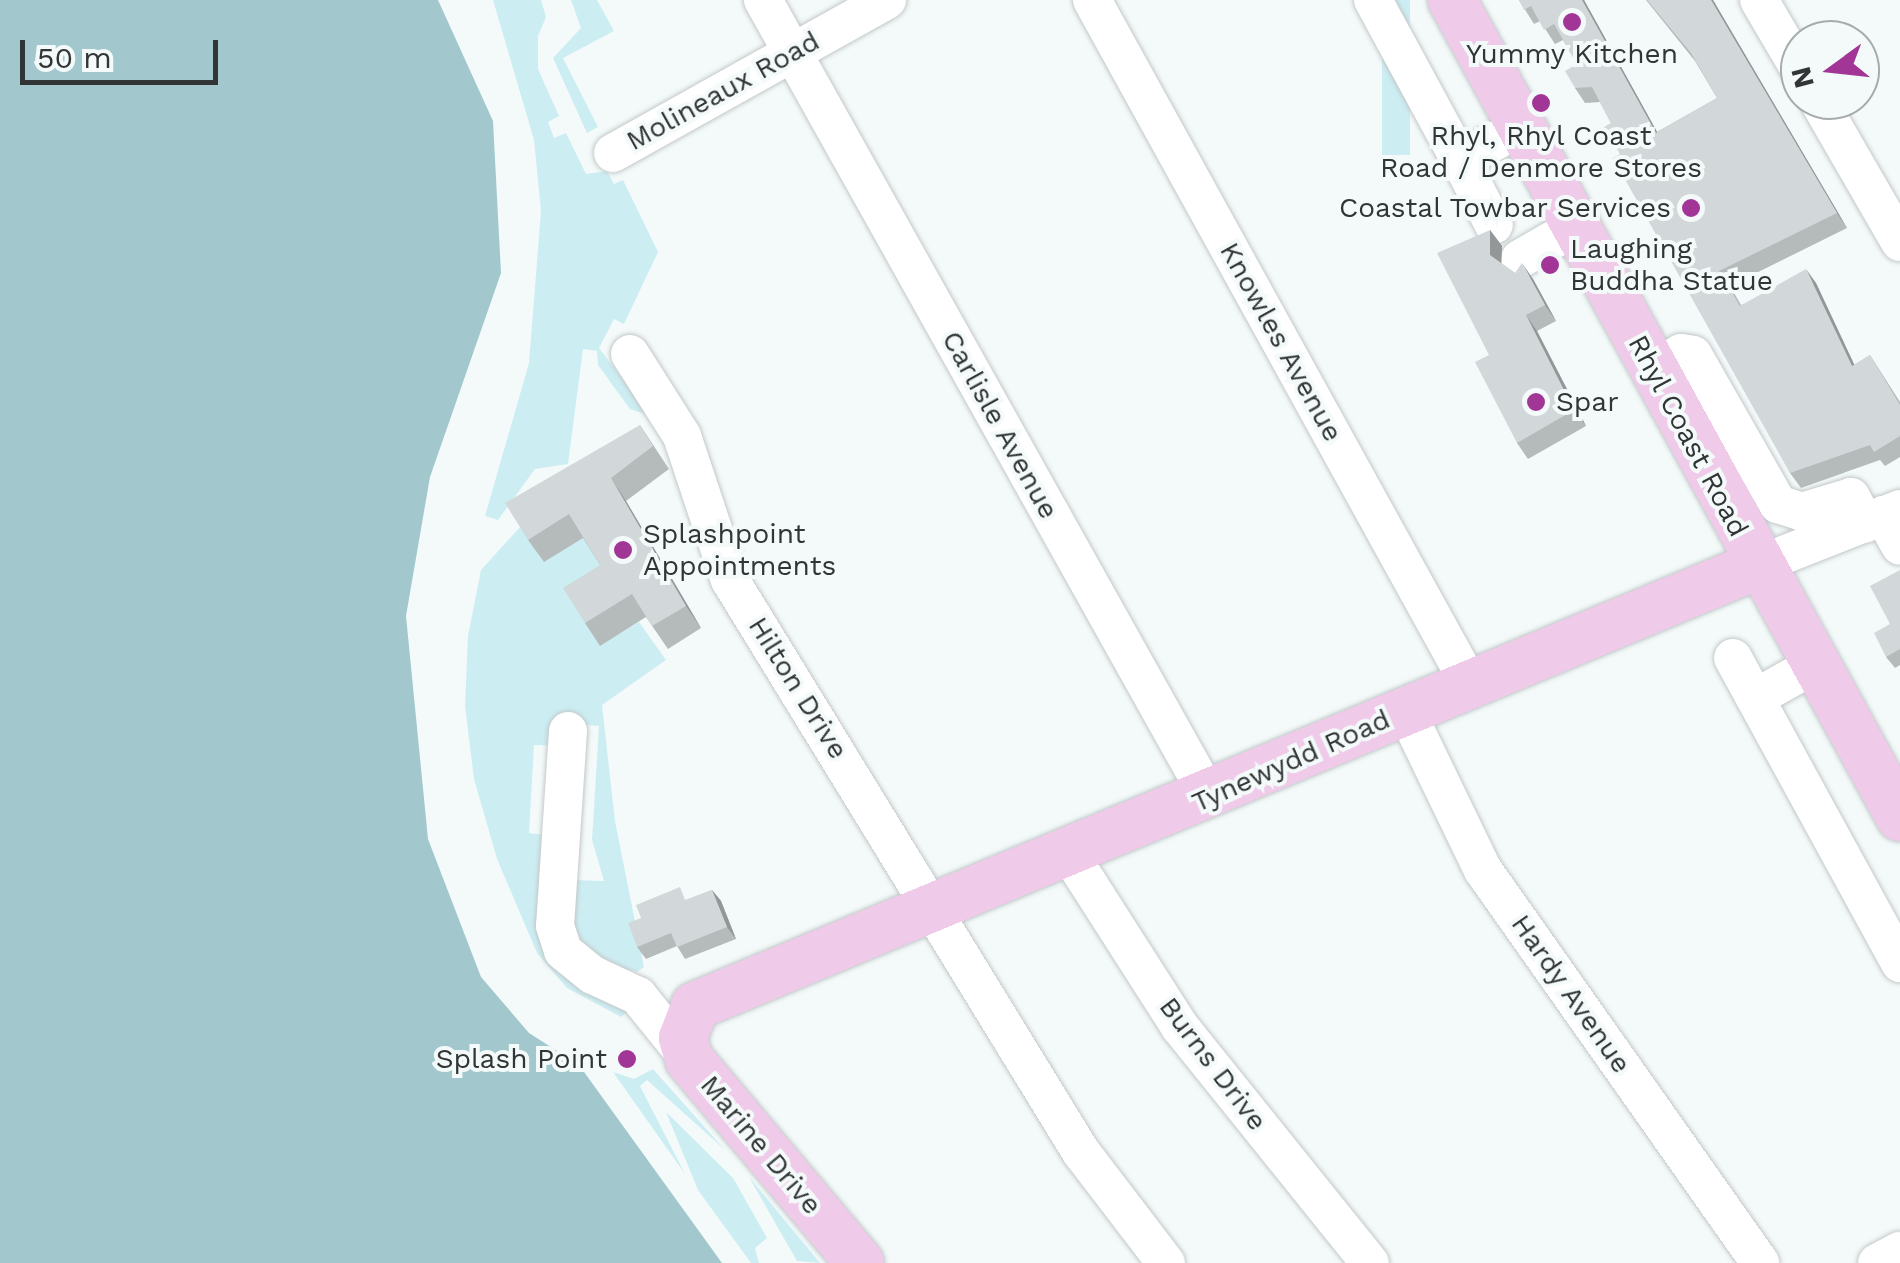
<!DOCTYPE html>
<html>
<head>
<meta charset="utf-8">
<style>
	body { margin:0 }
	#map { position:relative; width:1900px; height:1263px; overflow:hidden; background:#f4fafa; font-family:"Work Sans",sans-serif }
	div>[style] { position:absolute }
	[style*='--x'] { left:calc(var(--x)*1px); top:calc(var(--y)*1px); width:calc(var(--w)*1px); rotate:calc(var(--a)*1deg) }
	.green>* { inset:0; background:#cceef3; transform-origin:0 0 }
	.water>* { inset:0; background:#a2c8cd }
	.roads { filter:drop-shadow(0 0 2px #c3c8c9) drop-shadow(0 0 2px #c3c8c9) }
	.minor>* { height:38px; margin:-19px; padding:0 19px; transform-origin:19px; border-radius:19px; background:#fff }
	.major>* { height:48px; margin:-24px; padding:0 24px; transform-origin:24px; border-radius:24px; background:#efcbe9 }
	.wall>* { inset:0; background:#b5babb }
	.shaded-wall>* { inset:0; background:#939798 }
	.building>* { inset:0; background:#d2d8d9 }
	.dots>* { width:28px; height:28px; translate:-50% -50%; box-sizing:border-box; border:5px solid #f4fafa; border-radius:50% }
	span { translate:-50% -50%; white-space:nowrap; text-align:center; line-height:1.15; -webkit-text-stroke:8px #f4fafa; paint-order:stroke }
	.poi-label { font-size:28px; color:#323535 }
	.right { translate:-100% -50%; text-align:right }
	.left { translate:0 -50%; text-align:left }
	.street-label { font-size:28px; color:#323535 }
	.north { position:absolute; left:1780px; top:20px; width:100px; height:100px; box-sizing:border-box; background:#f4fafa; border:2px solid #a6abab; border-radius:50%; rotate:255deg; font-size:28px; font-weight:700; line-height:40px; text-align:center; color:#323535 }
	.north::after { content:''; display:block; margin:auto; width:35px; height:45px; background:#a13697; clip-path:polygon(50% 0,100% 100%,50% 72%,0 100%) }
	.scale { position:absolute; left:20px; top:40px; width:198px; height:45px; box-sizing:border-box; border:5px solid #323535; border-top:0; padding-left:12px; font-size:30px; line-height:35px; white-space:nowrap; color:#323535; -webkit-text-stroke:8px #f4fafa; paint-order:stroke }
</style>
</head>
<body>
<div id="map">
	<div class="green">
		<div style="clip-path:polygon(493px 0,541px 0,546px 17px,538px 36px,538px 69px,559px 116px,548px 122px,554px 138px,566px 133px,586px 174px,607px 171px,614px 184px,623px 180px,658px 252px,624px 324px,614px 319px,599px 348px,651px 416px,630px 409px,598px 365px,597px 351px,583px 349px,568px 464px,535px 469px,498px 520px,485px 516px,529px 363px,541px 211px,534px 140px)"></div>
		<div style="clip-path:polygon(571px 0,597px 0,614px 31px,563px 58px,598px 127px,587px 133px,553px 58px,581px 28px)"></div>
		<div style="left:1382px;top:0;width:28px;height:155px"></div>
		<div style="clip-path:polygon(521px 526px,585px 537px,616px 588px,600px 645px,639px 622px,666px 660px,602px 705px,615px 821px,644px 967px,637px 972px,590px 959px,570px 930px,572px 880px,604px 881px,592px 840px,599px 726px,558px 723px,555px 746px,534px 745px,529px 833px,551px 836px,544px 928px,634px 1006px,621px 1017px,567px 988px,537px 953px,497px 859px,474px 779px,465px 706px,468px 636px,481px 570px)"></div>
		<div style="clip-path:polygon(653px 1069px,725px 1150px,647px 1080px,640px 1086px,685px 1174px,613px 1072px,634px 1079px)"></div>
		<div style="clip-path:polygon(666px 1112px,733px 1178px,767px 1238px,755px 1248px,759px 1263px,751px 1263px,698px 1190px)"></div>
		<div style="clip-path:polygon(749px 1177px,820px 1263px,797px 1261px)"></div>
	</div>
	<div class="water">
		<div style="clip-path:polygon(0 0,438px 0,493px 121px,501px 273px,430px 477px,406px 616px,428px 839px,481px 977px,529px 1033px,579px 1065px,722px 1263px,0 1263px)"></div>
	</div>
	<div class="roads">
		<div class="minor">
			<div style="--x:763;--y:0;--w:913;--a:60.77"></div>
			<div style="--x:1092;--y:0;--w:782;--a:61.11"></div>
			<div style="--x:1373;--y:0;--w:182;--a:61.5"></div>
			<div style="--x:1460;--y:160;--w:69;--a:-28.4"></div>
			<div style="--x:1759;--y:0;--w:81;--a:59.6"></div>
			<div style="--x:1818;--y:100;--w:164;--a:60"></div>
			<div style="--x:613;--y:153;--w:314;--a:-29.2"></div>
			<div style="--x:1460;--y:160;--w:73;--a:62.4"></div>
			<div style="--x:1520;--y:259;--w:64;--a:-30.2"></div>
			<div style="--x:630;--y:354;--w:97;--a:57.6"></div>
			<div style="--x:682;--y:436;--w:152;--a:71.6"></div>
			<div style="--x:730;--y:580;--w:671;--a:58.47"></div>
			<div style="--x:1081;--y:1152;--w:140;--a:52.6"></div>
			<div style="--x:1652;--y:370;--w:34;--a:-30"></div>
			<div style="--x:1681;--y:353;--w:12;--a:9"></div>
			<div style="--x:1693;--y:355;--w:172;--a:60.3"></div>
			<div style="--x:1778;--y:504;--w:25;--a:18"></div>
			<div style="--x:1802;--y:512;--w:51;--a:-17"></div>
			<div style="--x:1851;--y:497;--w:30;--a:62"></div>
			<div style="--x:1883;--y:515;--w:35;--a:61"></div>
			<div style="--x:1758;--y:565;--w:153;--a:-21.5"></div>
			<div style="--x:1733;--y:658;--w:348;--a:61.3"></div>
			<div style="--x:1755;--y:698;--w:68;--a:-29.2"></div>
			<div style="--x:1406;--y:711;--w:177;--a:64.2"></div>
			<div style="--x:1483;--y:870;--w:481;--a:54.8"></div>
			<div style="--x:568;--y:731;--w:195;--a:93.8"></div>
			<div style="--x:555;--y:926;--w:26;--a:72"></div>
			<div style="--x:563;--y:951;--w:38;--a:39"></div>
			<div style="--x:593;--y:975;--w:50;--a:25"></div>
			<div style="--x:638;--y:996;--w:81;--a:51"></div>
			<div style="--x:1070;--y:855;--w:204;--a:57.4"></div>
			<div style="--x:1180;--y:1027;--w:303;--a:51.2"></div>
			<div style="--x:1877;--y:1263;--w:26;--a:-28"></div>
		</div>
		<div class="major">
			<div style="--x:1452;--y:0;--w:932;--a:61.26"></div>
			<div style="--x:860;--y:1263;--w:266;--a:-130"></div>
			<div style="--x:689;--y:1059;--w:22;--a:-106"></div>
			<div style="--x:683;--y:1038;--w:34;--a:-69"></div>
			<div style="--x:695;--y:1006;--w:1151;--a:-22.53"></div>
		</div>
	</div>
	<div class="wall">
		<div style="clip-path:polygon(1519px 0,1584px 0,1657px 132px,1717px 98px,1695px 61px,1646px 0,1713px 0,1847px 228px,1730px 286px,1741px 305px,1816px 283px,1854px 365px,1870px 355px,1900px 402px,1900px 457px,1885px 466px,1880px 460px,1801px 488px,1790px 473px,1620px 154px,1611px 123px,1600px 102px,1585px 103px,1575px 88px,1577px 64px,1563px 40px,1555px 44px,1540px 21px,1534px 24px)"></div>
		<div style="clip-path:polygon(1490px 230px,1502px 246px,1501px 263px,1515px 273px,1533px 279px,1556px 321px,1537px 331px,1586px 426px,1528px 459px,1517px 443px,1489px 355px)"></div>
		<div style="clip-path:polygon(640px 425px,669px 469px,626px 501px,701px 628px,668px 649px,646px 617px,600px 646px,585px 623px,600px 565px,583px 538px,544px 562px,528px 540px)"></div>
		<div style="clip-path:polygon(1900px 570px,1900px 665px,1895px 668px,1886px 657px)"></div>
		<div style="clip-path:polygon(712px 890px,721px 901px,736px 939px,685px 959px,677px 946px,646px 959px,637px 947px,641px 918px)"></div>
	</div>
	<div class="shaded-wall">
		<div style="clip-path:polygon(1582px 0,1584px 0,1666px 148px,1656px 133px)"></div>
		<div style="clip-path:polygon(1711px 0,1713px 0,1847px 228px,1837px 213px)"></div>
		<div style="clip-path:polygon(1490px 230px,1502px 246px,1501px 271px,1490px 255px)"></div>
		<div style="clip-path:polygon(1522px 263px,1533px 279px,1556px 321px,1545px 305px)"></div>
		<div style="clip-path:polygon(1806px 269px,1816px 283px,1862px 381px,1852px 366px)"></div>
		<div style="clip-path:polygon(1526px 315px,1537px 331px,1586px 426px,1574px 410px)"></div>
		<div style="clip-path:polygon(611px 478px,626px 501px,701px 628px,686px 606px)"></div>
		<div style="clip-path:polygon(712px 890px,721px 901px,736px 939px,727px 927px)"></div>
	</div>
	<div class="building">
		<div style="clip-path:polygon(1519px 0,1582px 0,1656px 133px,1717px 98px,1691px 53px,1647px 0,1711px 0,1837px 213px,1719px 271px,1740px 306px,1806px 269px,1852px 366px,1870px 355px,1900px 405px,1900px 436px,1874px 452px,1870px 445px,1790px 473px,1613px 158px,1620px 154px,1604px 127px,1611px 123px,1592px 87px,1575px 88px,1565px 71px,1577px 64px,1554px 24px,1544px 30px,1531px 6px,1524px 10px)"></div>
		<div style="clip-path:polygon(1490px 230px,1490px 255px,1515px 273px,1522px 263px,1545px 305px,1526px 315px,1574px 410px,1517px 443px,1475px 362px,1489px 355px,1437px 253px)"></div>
		<div style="clip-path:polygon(640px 425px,653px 446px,611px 478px,686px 606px,652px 626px,632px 594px,585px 623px,563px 588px,600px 565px,569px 514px,528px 540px,505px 503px)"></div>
		<div style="clip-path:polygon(1900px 570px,1900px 649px,1886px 657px,1874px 633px,1890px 624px,1870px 586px)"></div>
		<div style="clip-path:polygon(680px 887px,685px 900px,712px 890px,727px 927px,677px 947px,671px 933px,637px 947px,628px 923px,641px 918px,636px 905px)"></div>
	</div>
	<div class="dots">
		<div style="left:1572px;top:22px;background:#a13697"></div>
		<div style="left:1541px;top:103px;background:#a13697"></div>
		<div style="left:1691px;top:208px;background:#a13697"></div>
		<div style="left:1550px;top:265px;background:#a13697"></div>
		<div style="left:1536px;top:402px;background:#a13697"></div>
		<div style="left:623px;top:550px;background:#a13697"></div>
		<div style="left:627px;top:1059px;background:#a13697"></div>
	</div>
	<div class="poi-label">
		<span style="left:1572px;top:54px">Yummy Kitchen</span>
		<span style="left:1541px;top:152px">Rhyl, Rhyl Coast<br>Road / Denmore Stores</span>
		<span class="right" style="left:1671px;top:208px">Coastal Towbar Services</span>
		<span class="left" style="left:1570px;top:265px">Laughing<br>Buddha Statue</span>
		<span class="left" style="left:1556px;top:402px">Spar</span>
		<span class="left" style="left:643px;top:550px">Splashpoint<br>Appointments</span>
		<span class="right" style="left:607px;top:1059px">Splash Point</span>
	</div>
	<div class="street-label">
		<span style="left:723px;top:91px;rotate:-29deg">Molineaux Road</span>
		<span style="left:1281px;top:342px;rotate:61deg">Knowles Avenue</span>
		<span style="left:1000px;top:425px;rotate:61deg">Carlisle Avenue</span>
		<span style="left:1688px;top:436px;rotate:62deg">Rhyl Coast Road</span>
		<span style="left:798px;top:688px;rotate:58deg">Hilton Drive</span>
		<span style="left:1291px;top:761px;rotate:-24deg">Tynewydd Road</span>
		<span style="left:1571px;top:994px;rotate:55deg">Hardy Avenue</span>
		<span style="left:1213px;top:1064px;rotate:53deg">Burns Drive</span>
		<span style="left:761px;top:1145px;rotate:50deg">Marine Drive</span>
	</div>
	<div class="north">N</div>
	<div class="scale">50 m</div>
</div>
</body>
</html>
